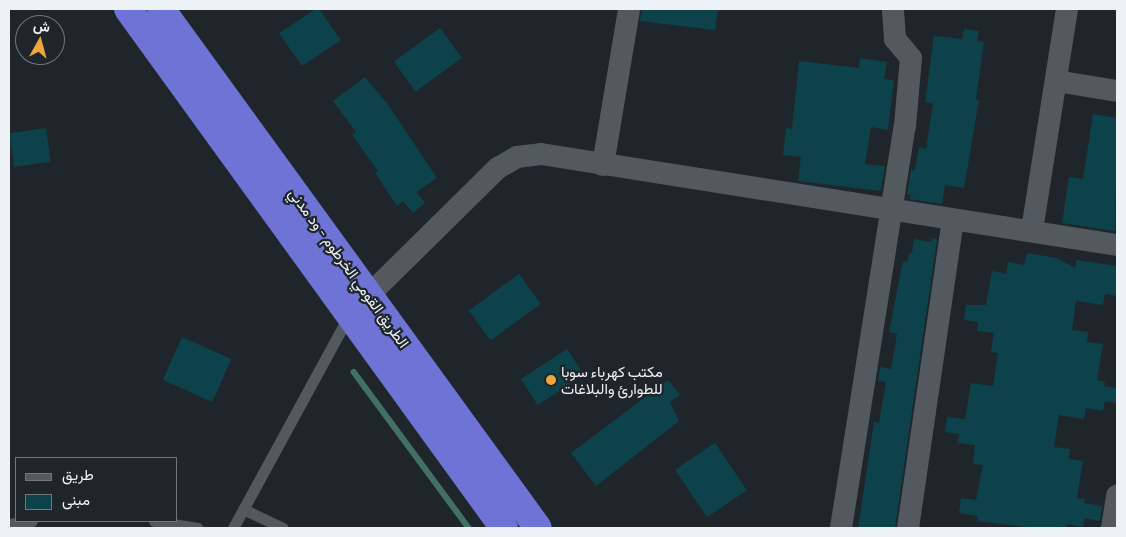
<!DOCTYPE html>
<html>
<head>
<meta charset="utf-8">
<style>
	body { margin:0 }
	#map { position:relative; width:1126px; height:537px; overflow:hidden; background:#1f262b; font-family:Barlow,Vazirmatn,sans-serif }
	div>[style] { position:absolute }
	[style*='--x'] { left:calc(var(--x)*1px); top:calc(var(--y)*1px); width:calc(var(--w)*1px); rotate:calc(var(--a)*1deg) }
	.stream>* { height:5.5px; margin:-2.75px; padding:0 2.75px; transform-origin:2.75px; border-radius:2.75px; background:#437064 }
	.building>* { inset:0; background:#0d424a; transform-origin:0 0 }
	.service>* { height:11px; margin:-5.5px; padding:0 5.5px; transform-origin:5.5px; border-radius:5.5px; background:#525a60 }
	.minor>* { height:22px; margin:-11px; padding:0 11px; transform-origin:11px; border-radius:11px; background:#525a60 }
	.trunk>* { height:28px; margin:-14px; padding:0 14px; transform-origin:14px; border-radius:14px; background:#6d74d6 }
	.dots>* { width:14px; height:14px; translate:-50% -50%; box-sizing:border-box; border:2px solid #1f262b; border-radius:50% }
	span { translate:-50% -50%; white-space:nowrap; text-align:center; line-height:1.15; -webkit-text-stroke:4.5px #1f262b; paint-order:stroke }
	.street-label { font-size:15px; color:#edf2f6 }
	.poi-label { font-size:15px; color:#edf2f6 }
	.left { translate:0 -50%; text-align:left }
	.frame { position:absolute; inset:0; border:10px solid #edf2f6; pointer-events:none }
	.legend { position:absolute; left:15px; top:457px; width:162px; height:65px; box-sizing:border-box; background:#1f262b; border:1px solid #71787c; margin:0; padding:6px 9px; list-style:none; font-size:15px; color:#edf2f6 }
	.legend li { display:flex; align-items:center; gap:10px; height:25px }
	.legend b { width:25px; border:1px solid #71787c }
	.north { position:absolute; left:15px; top:15px; width:50px; height:50px; box-sizing:border-box; background:#1f262b; border:1px solid #71787c; border-radius:50%; rotate:7deg; font-size:14px; font-weight:700; line-height:20px; text-align:center; color:#edf2f6 }
	.north::after { content:''; display:block; margin:auto; width:18px; height:22px; background:#eea73d; clip-path:polygon(50% 0,100% 100%,50% 72%,0 100%) }
</style>
</head>
<body>
<div id="map">
	<div class="stream">
		<div style="--x:354;--y:372;--w:194;--a:53.6"></div>
	</div>
	<div class="building">
		<div style="clip-path:polygon(316px 9px,319px 9px,341px 40px,302px 66px,279px 33px)"></div>
		<div style="clip-path:polygon(642px 9px,718px 9px,715px 30px,640px 21px)"></div>
		<div style="left:440px;top:28px;width:37px;height:57px;rotate:54deg"></div>
		<div style="clip-path:polygon(964px 29px,979px 31px,977px 41px,984px 42px,976px 99px,979px 100px,964px 188px,945px 185px,942px 204px,910px 199px,911px 195px,907px 194px,911px 170px,915px 170px,919px 147px,926px 149px,933px 103px,925px 102px,934px 36px,962px 39px)"></div>
		<div style="clip-path:polygon(860px 58px,887px 62px,884px 79px,894px 80px,888px 130px,871px 127px,865px 164px,885px 166px,881px 191px,798px 181px,801px 157px,783px 155px,786px 128px,792px 129px,799px 61px,859px 68px)"></div>
		<div style="clip-path:polygon(365px 77px,389px 106px,437px 178px,416px 192px,425px 203px,413px 213px,403px 201px,397px 206px,375px 173px,378px 171px,352px 135px,356px 132px,333px 101px)"></div>
		<div style="clip-path:polygon(1093px 114px,1117px 118px,1115px 231px,1062px 223px,1069px 177px,1083px 179px)"></div>
		<div style="left:46px;top:128px;width:34px;height:37px;rotate:82deg"></div>
		<div style="clip-path:polygon(932px 238px,937px 239px,895px 528px,858px 528px,874px 422px,879px 423px,886px 382px,878px 381px,880px 367px,891px 369px,897px 334px,889px 332px,903px 261px,907px 262px,909px 253px,912px 253px,914px 239px,931px 242px)"></div>
		<div style="clip-path:polygon(1027px 253px,1057px 258px,1075px 268px,1076px 260px,1117px 266px,1117px 296px,1105px 294px,1103px 305px,1076px 301px,1072px 330px,1088px 332px,1087px 342px,1103px 344px,1097px 380px,1105px 382px,1104px 386px,1117px 388px,1117px 403px,1105px 401px,1103px 411px,1086px 408px,1084px 419px,1059px 415px,1054px 447px,1070px 449px,1069px 459px,1083px 461px,1077px 498px,1085px 499px,1084px 503px,1102px 506px,1100px 521px,1084px 518px,1083px 527px,1067px 524px,1066px 528px,1034px 528px,977px 521px,978px 516px,959px 513px,961px 498px,976px 500px,983px 465px,973px 464px,975px 445px,958px 443px,959px 434px,945px 432px,947px 417px,965px 419px,971px 383px,993px 386px,998px 353px,991px 352px,994px 333px,977px 331px,978px 322px,964px 320px,966px 305px,986px 305px,992px 271px,1006px 274px,1008px 262px,1024px 265px)"></div>
		<div style="left:519px;top:274px;width:37px;height:62px;rotate:54deg"></div>
		<div style="left:182px;top:337px;width:54px;height:47px;rotate:24deg"></div>
		<div style="left:567px;top:349px;width:31px;height:55px;rotate:57deg"></div>
		<div style="clip-path:polygon(668px 380px,680px 395px,670px 402px,679px 421px,596px 486px,571px 453px)"></div>
		<div style="left:715px;top:443px;width:57px;height:48px;rotate:56deg"></div>
	</div>
	<div class="service">
		<div style="--x:243;--y:509;--w:44;--a:25.4"></div>
		<div style="--x:154;--y:521;--w:44;--a:9.2"></div>
		<div style="--x:9;--y:524;--w:23;--a:-7"></div>
		<div style="--x:233;--y:528;--w:243;--a:-61.4"></div>
	</div>
	<div class="minor">
		<div style="--x:1056;--y:81;--w:62;--a:9.3"></div>
		<div style="--x:603;--y:165;--w:158;--a:-80.5"></div>
		<div style="--x:1032;--y:230;--w:224;--a:-81"></div>
		<div style="--x:369;--y:295;--w:181;--a:-44.6"></div>
		<div style="--x:498;--y:168;--w:22;--a:-30"></div>
		<div style="--x:517;--y:157;--w:24;--a:-7"></div>
		<div style="--x:541;--y:154;--w:583;--a:8.98"></div>
		<div style="--x:841;--y:528;--w:407;--a:-81"></div>
		<div style="--x:905;--y:126;--w:68;--a:-85"></div>
		<div style="--x:911;--y:58;--w:25;--a:-130"></div>
		<div style="--x:895;--y:39;--w:30;--a:-94"></div>
		<div style="--x:908;--y:528;--w:311;--a:-81.7"></div>
		<div style="--x:1112;--y:528;--w:33;--a:-81"></div>
	</div>
	<div class="trunk">
		<div style="--x:128;--y:9;--w:641;--a:54.08"></div>
		<div style="--x:161;--y:9;--w:641;--a:54.01"></div>
	</div>
	<div class="dots">
		<div style="left:551px;top:380px;background:#eea73d"></div>
	</div>
	<div class="street-label">
		<span style="left:349px;top:268px;rotate:54deg">الطريق القومي الخرطوم - ود مدني</span>
	</div>
	<div class="poi-label">
		<span class="left" style="left:561px;top:380px">مكتب كهرباء سوبا<br>للطوارئ والبلاغات</span>
	</div>
	<div class="frame"></div>
	<ul class="legend">
	<li><b style="height:6px;background:#525a60"></b>طريق</li>
	<li><b style="height:14px;background:#0d424a"></b>مبنى</li>
	</ul>
	<div class="north">ش</div>
</div>
</body>
</html>
